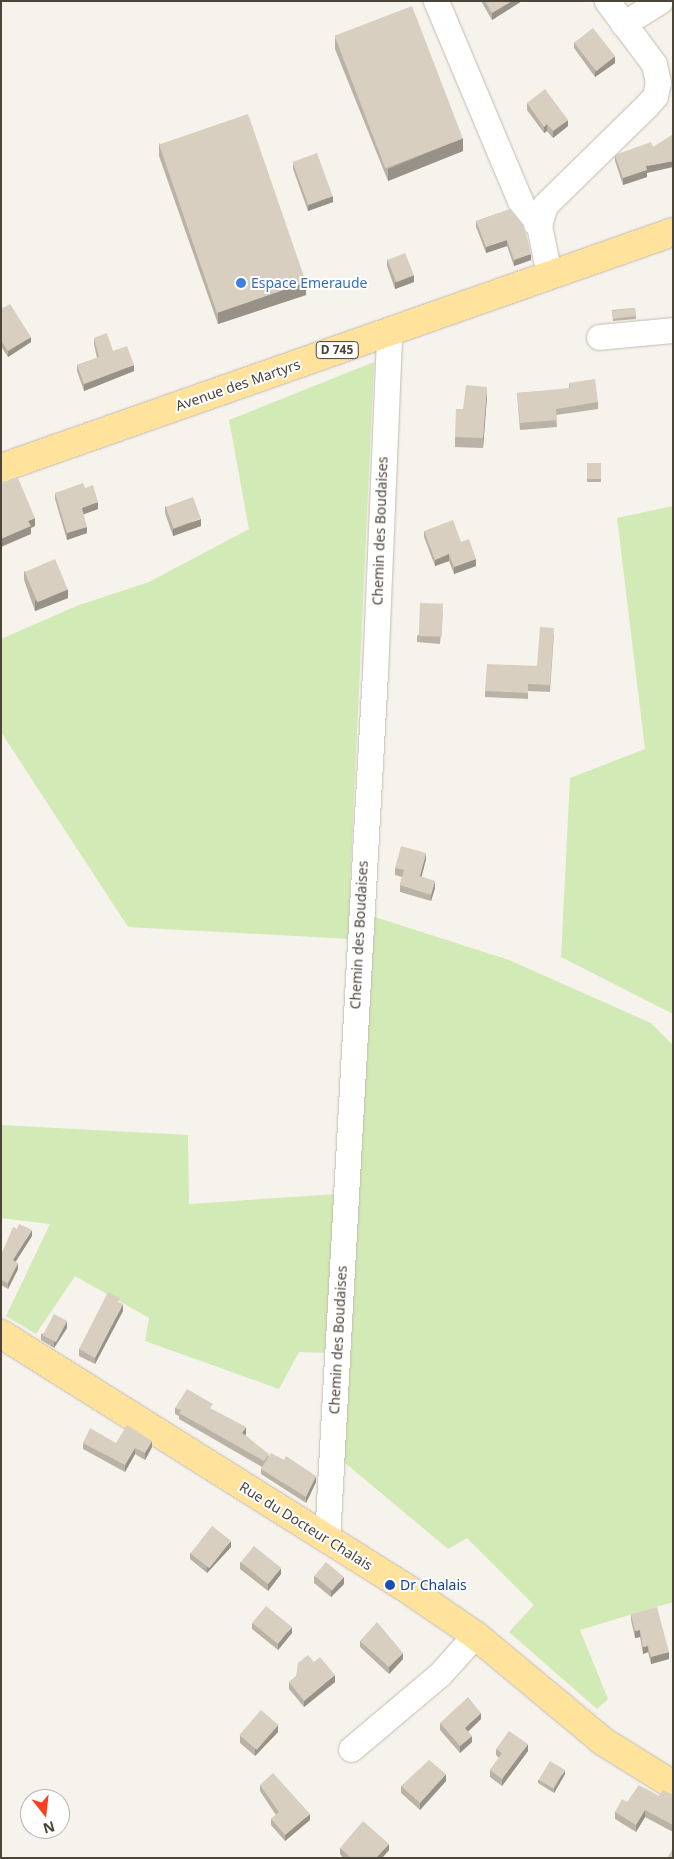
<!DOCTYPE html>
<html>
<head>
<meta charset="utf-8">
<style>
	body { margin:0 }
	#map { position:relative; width:674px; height:1859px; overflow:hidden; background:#f6f3ec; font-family:"Noto Sans",sans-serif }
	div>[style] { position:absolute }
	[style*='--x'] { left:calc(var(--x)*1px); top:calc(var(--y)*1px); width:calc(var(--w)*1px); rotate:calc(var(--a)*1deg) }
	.green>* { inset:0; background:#d2eab5 }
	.roads { filter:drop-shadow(0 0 1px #c2bbae) drop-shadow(0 0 1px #c2bbae) }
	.minor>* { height:25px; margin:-12.5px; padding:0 12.5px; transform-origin:12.5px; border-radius:12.5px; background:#fff }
	.major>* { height:28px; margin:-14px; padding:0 14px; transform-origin:14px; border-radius:14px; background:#ffe39c }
	.wall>* { inset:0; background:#bab2a6; transform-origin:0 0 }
	.shaded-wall>* { inset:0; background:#979187 }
	.building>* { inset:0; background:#d8cfc1; transform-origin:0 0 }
	.dots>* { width:14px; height:14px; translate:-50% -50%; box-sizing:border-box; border:2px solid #fff; border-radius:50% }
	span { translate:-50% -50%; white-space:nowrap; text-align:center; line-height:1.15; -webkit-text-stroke:4px #fff; paint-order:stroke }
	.shield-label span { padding:1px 4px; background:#fff; border:1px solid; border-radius:4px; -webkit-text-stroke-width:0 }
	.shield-label { font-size:12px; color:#4b4439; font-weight:700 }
	.shop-label { font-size:14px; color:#366cbe }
	.left { translate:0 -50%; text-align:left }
	.street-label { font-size:14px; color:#4b4439 }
	.transit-label { font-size:14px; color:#164399 }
	.frame { position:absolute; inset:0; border:2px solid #4b4439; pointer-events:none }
	.north { position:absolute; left:20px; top:1789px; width:50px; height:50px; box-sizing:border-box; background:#fff; border:1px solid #b7b4b0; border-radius:50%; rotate:164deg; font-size:14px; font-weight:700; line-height:20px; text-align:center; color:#4b4439 }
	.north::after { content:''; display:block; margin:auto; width:18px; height:22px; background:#fc3f1d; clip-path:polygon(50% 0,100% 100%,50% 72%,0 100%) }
</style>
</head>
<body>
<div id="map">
	<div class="green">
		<div style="clip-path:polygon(374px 362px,350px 886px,350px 939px,128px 927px,1px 732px,1px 639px,79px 605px,149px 582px,249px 529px,229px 420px)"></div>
		<div style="clip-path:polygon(673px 506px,673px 1014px,561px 957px,570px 778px,645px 749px,617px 518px)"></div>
		<div style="clip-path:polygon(375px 917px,509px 960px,651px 1023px,673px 1045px,673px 1602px,580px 1630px,608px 1699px,597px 1709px,509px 1632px,534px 1605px,467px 1538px,448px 1549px,344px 1462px,358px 1119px)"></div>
		<div style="clip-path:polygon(1px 1125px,188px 1135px,189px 1204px,337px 1194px,329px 1353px,299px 1352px,279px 1389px,145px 1341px,149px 1318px,75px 1276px,36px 1334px,6px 1316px,50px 1224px,1px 1218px)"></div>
	</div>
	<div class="roads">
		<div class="minor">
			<div style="--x:436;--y:1;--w:232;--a:67.2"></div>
			<div style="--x:526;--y:215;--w:16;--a:38"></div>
			<div style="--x:623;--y:24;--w:44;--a:-31.9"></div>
			<div style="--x:549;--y:275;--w:51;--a:-101.3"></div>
			<div style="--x:539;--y:225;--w:21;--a:-73"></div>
			<div style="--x:545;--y:205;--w:143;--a:-44.4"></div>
			<div style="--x:647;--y:105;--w:12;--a:-48"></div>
			<div style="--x:655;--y:96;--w:14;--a:-78"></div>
			<div style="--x:658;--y:82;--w:18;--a:-103"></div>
			<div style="--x:654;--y:64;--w:79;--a:-126.7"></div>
			<div style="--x:599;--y:337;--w:74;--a:-5.4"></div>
			<div style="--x:327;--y:1539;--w:867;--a:-86.83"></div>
			<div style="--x:375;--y:673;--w:341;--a:-87.6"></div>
			<div style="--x:351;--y:1749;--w:116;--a:-40.1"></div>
			<div style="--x:440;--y:1674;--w:52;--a:-48.1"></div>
		</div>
		<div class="major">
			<div style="--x:1;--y:468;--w:712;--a:-19.35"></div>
			<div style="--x:1;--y:1334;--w:485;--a:32.1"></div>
			<div style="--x:412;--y:1592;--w:76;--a:34.3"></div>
			<div style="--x:475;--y:1635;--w:168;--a:39.7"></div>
			<div style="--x:604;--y:1742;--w:81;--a:31.9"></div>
		</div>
	</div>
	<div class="wall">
		<div style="clip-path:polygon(481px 1px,522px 1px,492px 20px)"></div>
		<div style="clip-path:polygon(335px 37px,463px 151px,388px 181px,335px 49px)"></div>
		<div style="clip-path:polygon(574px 42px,615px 63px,595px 77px,574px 48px)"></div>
		<div style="clip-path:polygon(527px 103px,568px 126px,553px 138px,547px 131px,544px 133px,527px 110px)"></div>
		<div style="clip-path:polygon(159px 143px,306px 295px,218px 324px,159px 156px)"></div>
		<div style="clip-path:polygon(653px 147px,647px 173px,647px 177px,623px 185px,615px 161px,615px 155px)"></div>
		<div style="clip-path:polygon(293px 162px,333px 202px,308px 211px,293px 169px)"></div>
		<div style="clip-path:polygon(511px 209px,531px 260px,514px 266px,507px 246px,486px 253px,476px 227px,476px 221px)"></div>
		<div style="clip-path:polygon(387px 259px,414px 282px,395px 289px,387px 266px)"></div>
		<div style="left:635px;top:308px;width:11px;height:23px;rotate:85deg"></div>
		<div style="clip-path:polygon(1px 309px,31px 342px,8px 357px,2px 348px,1px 348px)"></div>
		<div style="clip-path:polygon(94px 338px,113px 351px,134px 371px,84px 391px,77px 371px,77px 365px,97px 358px,94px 344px)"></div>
		<div style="clip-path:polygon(569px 383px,598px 402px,598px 409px,556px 415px,557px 427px,520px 430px,517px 393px,569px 389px)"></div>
		<div style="clip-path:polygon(487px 396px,483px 448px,455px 447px,455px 437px,463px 409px)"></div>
		<div style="left:587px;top:463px;width:14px;height:19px"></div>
		<div style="clip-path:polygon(85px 488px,98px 509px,83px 514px,87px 533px,67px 540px,55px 499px,55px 493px)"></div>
		<div style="clip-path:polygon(165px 506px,201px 526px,173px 536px,165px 513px)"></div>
		<div style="clip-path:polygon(424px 531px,461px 542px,476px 566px,454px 574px,449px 561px,435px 566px,424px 537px)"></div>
		<div style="clip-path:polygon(24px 571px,68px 598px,35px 611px,24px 580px)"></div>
		<div style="clip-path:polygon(443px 611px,440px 644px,417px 642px,417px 636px)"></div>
		<div style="clip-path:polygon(554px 634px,550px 692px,528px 691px,528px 699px,485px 697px,485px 691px,537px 666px)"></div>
		<div style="clip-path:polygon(426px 859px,421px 877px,435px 888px,431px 901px,400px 892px,400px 885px,402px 877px,395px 875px,395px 868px)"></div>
		<div style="clip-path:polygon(32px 1236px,15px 1262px,18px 1269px,8px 1289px,1px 1285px,1px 1255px)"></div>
		<div style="clip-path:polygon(123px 1311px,95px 1364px,79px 1356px,79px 1349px)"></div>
		<div style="clip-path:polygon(67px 1328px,54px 1348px,41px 1340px,41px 1334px)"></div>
		<div style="clip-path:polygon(175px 1408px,213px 1410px,246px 1434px,245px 1435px,269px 1456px,316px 1482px,306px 1503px,261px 1474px,261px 1469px,262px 1467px,179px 1419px,179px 1416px,175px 1414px)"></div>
		<div style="clip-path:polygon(83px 1443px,116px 1443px,152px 1447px,145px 1460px,135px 1454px,125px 1472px,83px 1449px)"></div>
		<div style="clip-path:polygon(231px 1547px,207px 1573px,190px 1559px,190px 1553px)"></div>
		<div style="clip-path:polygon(240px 1562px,281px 1574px,268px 1591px,240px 1569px)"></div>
		<div style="clip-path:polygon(314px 1576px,344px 1584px,331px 1597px,314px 1583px)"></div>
		<div style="clip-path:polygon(631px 1614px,669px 1659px,651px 1664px,648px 1652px,643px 1654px,640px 1637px,635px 1638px,631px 1620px)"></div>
		<div style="clip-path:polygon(252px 1623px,292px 1633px,278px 1650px,252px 1629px)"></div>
		<div style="clip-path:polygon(360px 1641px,403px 1659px,389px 1674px,360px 1647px)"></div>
		<div style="clip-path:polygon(314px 1662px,335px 1682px,304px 1707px,289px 1689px,289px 1682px)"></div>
		<div style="clip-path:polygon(481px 1719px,468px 1732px,472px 1742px,460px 1753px,440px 1730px,440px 1723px)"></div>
		<div style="clip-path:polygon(278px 1732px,255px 1756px,240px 1743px,240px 1736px)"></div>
		<div style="clip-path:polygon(496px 1749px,528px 1751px,502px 1786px,490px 1777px,490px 1770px,499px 1758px,496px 1755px)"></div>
		<div style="clip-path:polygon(565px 1774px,554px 1793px,538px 1783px,538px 1780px)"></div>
		<div style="clip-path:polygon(446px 1781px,420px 1810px,401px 1793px,401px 1786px)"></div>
		<div style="clip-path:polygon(260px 1785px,310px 1820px,285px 1841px,271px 1825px,271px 1819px,276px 1815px,260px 1791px)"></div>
		<div style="clip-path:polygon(673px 1795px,673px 1832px,645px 1817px,636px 1832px,615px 1819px,615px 1812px,627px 1802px,659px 1796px)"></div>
		<div style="clip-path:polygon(340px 1848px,389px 1850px,382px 1858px,343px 1858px,340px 1854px)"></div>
	</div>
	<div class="shaded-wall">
		<div style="clip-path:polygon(512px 1px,522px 1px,492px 20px,492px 13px)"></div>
		<div style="clip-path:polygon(615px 56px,615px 63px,595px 77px,595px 71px)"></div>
		<div style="clip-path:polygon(568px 120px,568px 126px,553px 138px,553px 131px)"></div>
		<div style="clip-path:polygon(547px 124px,547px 131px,544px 133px,544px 127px)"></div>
		<div style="clip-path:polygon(463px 138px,463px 151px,388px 181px,388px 169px)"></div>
		<div style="clip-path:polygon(673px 161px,673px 167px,647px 173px,647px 177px,623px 185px,623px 178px,646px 166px)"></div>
		<div style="clip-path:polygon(333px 196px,333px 202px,308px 211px,308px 205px)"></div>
		<div style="clip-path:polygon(507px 240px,507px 246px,486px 253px,486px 247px)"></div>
		<div style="clip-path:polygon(531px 254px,531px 260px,514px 266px,514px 260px)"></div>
		<div style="clip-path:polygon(414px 275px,414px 282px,395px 289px,395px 282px)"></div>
		<div style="clip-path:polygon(306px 282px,306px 295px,218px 324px,218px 312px)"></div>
		<div style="clip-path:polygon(31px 337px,31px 342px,8px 357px,8px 351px)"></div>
		<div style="clip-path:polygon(134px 365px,134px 371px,84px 391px,84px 384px)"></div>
		<div style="clip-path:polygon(487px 387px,487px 396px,483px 448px,483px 438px)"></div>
		<div style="clip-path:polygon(98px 502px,98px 509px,82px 515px,82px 508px)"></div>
		<div style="clip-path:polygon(35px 518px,35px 526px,31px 528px,31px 534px,1px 547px,1px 539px,28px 521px)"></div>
		<div style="clip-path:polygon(201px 519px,201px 526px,173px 536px,173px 529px)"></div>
		<div style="clip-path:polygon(87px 527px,87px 533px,67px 540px,67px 533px)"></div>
		<div style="clip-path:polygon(449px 554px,449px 561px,435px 566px,435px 560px)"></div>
		<div style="clip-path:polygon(476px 559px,476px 566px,454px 574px,454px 567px)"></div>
		<div style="clip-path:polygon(68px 589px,68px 598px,35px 611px,35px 601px)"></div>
		<div style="clip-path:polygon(426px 853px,426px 859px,420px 883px,420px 876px)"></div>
		<div style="clip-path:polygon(435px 881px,435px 888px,431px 901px,431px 895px)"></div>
		<div style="clip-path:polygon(32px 1230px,32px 1236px,13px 1266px,13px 1260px)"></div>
		<div style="clip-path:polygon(18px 1263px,18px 1269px,8px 1289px,8px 1283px)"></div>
		<div style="clip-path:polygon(123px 1304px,123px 1311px,95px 1364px,95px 1358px)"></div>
		<div style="clip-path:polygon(67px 1321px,67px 1328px,54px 1348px,54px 1341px)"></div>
		<div style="clip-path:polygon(246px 1427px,246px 1434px,242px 1439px,242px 1433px)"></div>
		<div style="clip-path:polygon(152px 1441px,152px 1447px,145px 1460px,145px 1453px)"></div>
		<div style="clip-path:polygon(135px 1448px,135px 1454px,125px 1472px,125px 1465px)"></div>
		<div style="clip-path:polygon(316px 1476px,316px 1482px,306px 1503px,306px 1497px)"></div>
		<div style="clip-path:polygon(231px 1541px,231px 1547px,207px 1573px,207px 1567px)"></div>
		<div style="clip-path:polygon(281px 1568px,281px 1574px,268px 1591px,268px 1584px)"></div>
		<div style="clip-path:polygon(344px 1577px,344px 1584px,331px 1597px,331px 1591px)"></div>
		<div style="clip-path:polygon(292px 1627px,292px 1633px,278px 1650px,278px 1644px)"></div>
		<div style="clip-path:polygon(640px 1630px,640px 1637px,635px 1638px,635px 1631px)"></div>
		<div style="clip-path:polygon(648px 1646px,648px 1652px,643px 1654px,643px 1647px)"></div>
		<div style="clip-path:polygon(669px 1652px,669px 1659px,651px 1664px,651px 1657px)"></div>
		<div style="clip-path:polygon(403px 1653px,403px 1659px,389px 1674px,389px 1667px)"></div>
		<div style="clip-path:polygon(335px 1675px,335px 1682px,304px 1707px,304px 1701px)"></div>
		<div style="clip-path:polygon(481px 1713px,481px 1719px,465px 1734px,465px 1728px)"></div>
		<div style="clip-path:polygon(278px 1725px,278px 1732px,255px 1756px,255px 1749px)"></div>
		<div style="clip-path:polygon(472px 1736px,472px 1742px,460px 1753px,460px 1746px)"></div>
		<div style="clip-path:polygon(528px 1744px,528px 1751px,502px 1786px,502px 1779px)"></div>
		<div style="clip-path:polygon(565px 1770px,565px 1774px,554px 1793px,554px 1789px)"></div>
		<div style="clip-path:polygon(446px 1774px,446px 1781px,420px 1810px,420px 1803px)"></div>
		<div style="clip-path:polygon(645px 1810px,645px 1817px,636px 1832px,636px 1825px)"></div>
		<div style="clip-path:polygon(310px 1814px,310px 1820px,285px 1841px,285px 1835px)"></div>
		<div style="clip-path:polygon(389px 1844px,389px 1850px,382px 1858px,376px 1858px)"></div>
	</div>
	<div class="building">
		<div style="clip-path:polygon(485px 1px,512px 1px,492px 13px)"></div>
		<div style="left:412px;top:6px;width:142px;height:83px;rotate:69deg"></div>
		<div style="left:593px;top:28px;width:36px;height:24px;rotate:52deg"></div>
		<div style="clip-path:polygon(545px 89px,568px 120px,553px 131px,547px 124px,544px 127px,527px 103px)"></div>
		<div style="left:248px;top:114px;width:178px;height:94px;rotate:71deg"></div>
		<div style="clip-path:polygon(673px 134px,673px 161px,646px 166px,647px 170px,623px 178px,615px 155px,651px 142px,653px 147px)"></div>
		<div style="left:317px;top:153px;width:46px;height:26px;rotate:70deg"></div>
		<div style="clip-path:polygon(511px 209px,524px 225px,531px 254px,514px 260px,507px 240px,486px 247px,476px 221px)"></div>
		<div style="left:405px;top:253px;width:24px;height:19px;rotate:68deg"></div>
		<div style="clip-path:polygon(10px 304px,31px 337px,8px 351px,2px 342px,1px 342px,1px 309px)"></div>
		<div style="left:635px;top:308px;width:8px;height:23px;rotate:83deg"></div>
		<div style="clip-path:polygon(107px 333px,113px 351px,127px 346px,134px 365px,84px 384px,77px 365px,99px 357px,94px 338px)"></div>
		<div style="clip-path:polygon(595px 379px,598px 402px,556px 409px,557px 420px,520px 423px,517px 393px,570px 388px,569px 383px)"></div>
		<div style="clip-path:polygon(466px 385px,487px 387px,483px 438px,455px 437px,456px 409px,463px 409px)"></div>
		<div style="left:587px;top:463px;width:14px;height:16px"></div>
		<div style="clip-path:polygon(18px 478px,35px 518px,28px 521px,31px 526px,1px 539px,1px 484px)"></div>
		<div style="clip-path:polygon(83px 483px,85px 488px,93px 485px,98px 502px,82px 508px,87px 527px,67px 533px,55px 493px)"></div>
		<div style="left:193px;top:497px;width:23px;height:29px;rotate:70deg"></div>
		<div style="clip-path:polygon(453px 520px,461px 542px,469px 539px,476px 559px,454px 567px,449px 554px,435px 560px,424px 531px)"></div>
		<div style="left:55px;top:559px;width:33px;height:33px;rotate:67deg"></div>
		<div style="left:420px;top:603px;width:23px;height:33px;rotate:2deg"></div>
		<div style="clip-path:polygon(540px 627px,554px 628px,550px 685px,528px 684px,528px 693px,485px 691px,487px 664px,537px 666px)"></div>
		<div style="clip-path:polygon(401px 846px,426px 853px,420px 876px,435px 881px,431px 895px,400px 885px,404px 870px,395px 868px)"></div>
		<div style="clip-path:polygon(19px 1224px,32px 1230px,13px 1260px,18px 1263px,8px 1283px,1px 1280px,1px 1255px,13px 1227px,17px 1229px)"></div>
		<div style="clip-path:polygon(108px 1292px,120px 1298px,118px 1302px,123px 1304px,95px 1358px,79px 1349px)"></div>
		<div style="left:54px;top:1314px;width:15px;height:24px;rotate:28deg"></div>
		<div style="clip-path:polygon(187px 1389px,213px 1404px,210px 1408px,246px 1427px,242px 1433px,269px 1454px,264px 1461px,179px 1413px,181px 1410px,175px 1408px)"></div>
		<div style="clip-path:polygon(127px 1425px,152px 1441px,145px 1453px,135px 1448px,125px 1465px,83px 1443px,90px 1428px,116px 1443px)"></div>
		<div style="clip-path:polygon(271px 1453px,284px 1460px,286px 1456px,316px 1476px,306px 1497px,261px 1469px)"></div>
		<div style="left:212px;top:1526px;width:24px;height:35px;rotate:38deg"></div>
		<div style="left:254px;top:1546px;width:35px;height:21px;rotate:39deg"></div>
		<div style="left:326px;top:1562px;width:23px;height:18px;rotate:40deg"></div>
		<div style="left:266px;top:1606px;width:33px;height:22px;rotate:39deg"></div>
		<div style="clip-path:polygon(657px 1607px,669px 1652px,651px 1657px,648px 1646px,643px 1647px,640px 1630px,635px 1631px,631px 1614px)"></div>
		<div style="clip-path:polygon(377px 1622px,403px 1653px,389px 1667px,360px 1641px)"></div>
		<div style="clip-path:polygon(308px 1655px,314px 1662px,320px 1657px,335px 1675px,304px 1701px,289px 1682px,296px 1676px,298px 1663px)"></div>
		<div style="clip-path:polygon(468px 1697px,481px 1713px,465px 1728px,472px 1736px,460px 1746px,440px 1723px)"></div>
		<div style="left:261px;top:1710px;width:23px;height:33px;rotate:41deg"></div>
		<div style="clip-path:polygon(509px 1731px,528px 1744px,502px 1779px,490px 1770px,502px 1753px,496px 1749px)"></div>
		<div style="clip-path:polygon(429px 1760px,446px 1774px,420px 1803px,401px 1786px)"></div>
		<div style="left:550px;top:1761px;width:17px;height:22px;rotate:31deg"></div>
		<div style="clip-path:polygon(273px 1773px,310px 1814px,285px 1835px,271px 1819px,279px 1812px,260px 1785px)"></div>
		<div style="clip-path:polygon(639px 1785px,659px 1796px,663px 1790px,673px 1795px,673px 1825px,645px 1810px,636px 1825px,615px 1812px,622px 1799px,627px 1802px)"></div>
		<div style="clip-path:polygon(363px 1821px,389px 1844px,376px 1858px,351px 1858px,340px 1848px)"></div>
		<div style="clip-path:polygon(673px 1848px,673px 1858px,667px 1858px)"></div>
	</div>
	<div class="dots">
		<div style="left:241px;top:283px;background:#3f7fe0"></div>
		<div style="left:390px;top:1585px;background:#1a4fb4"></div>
	</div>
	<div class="shield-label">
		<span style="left:337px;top:350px">D 745</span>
	</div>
	<div class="shop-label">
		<span class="left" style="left:251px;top:283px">Espace Emeraude</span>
	</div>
	<div class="street-label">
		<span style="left:238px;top:385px;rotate:-19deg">Avenue des Martyrs</span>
		<span style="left:380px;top:531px;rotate:-88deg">Chemin des Boudaises</span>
		<span style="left:359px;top:935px;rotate:-87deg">Chemin des Boudaises</span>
		<span style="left:338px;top:1340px;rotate:-87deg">Chemin des Boudaises</span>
		<span style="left:306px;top:1526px;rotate:32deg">Rue du Docteur Chalais</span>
	</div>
	<div class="transit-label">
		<span class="left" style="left:400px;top:1585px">Dr Chalais</span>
	</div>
	<div class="frame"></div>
	<div class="north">N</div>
</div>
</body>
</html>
